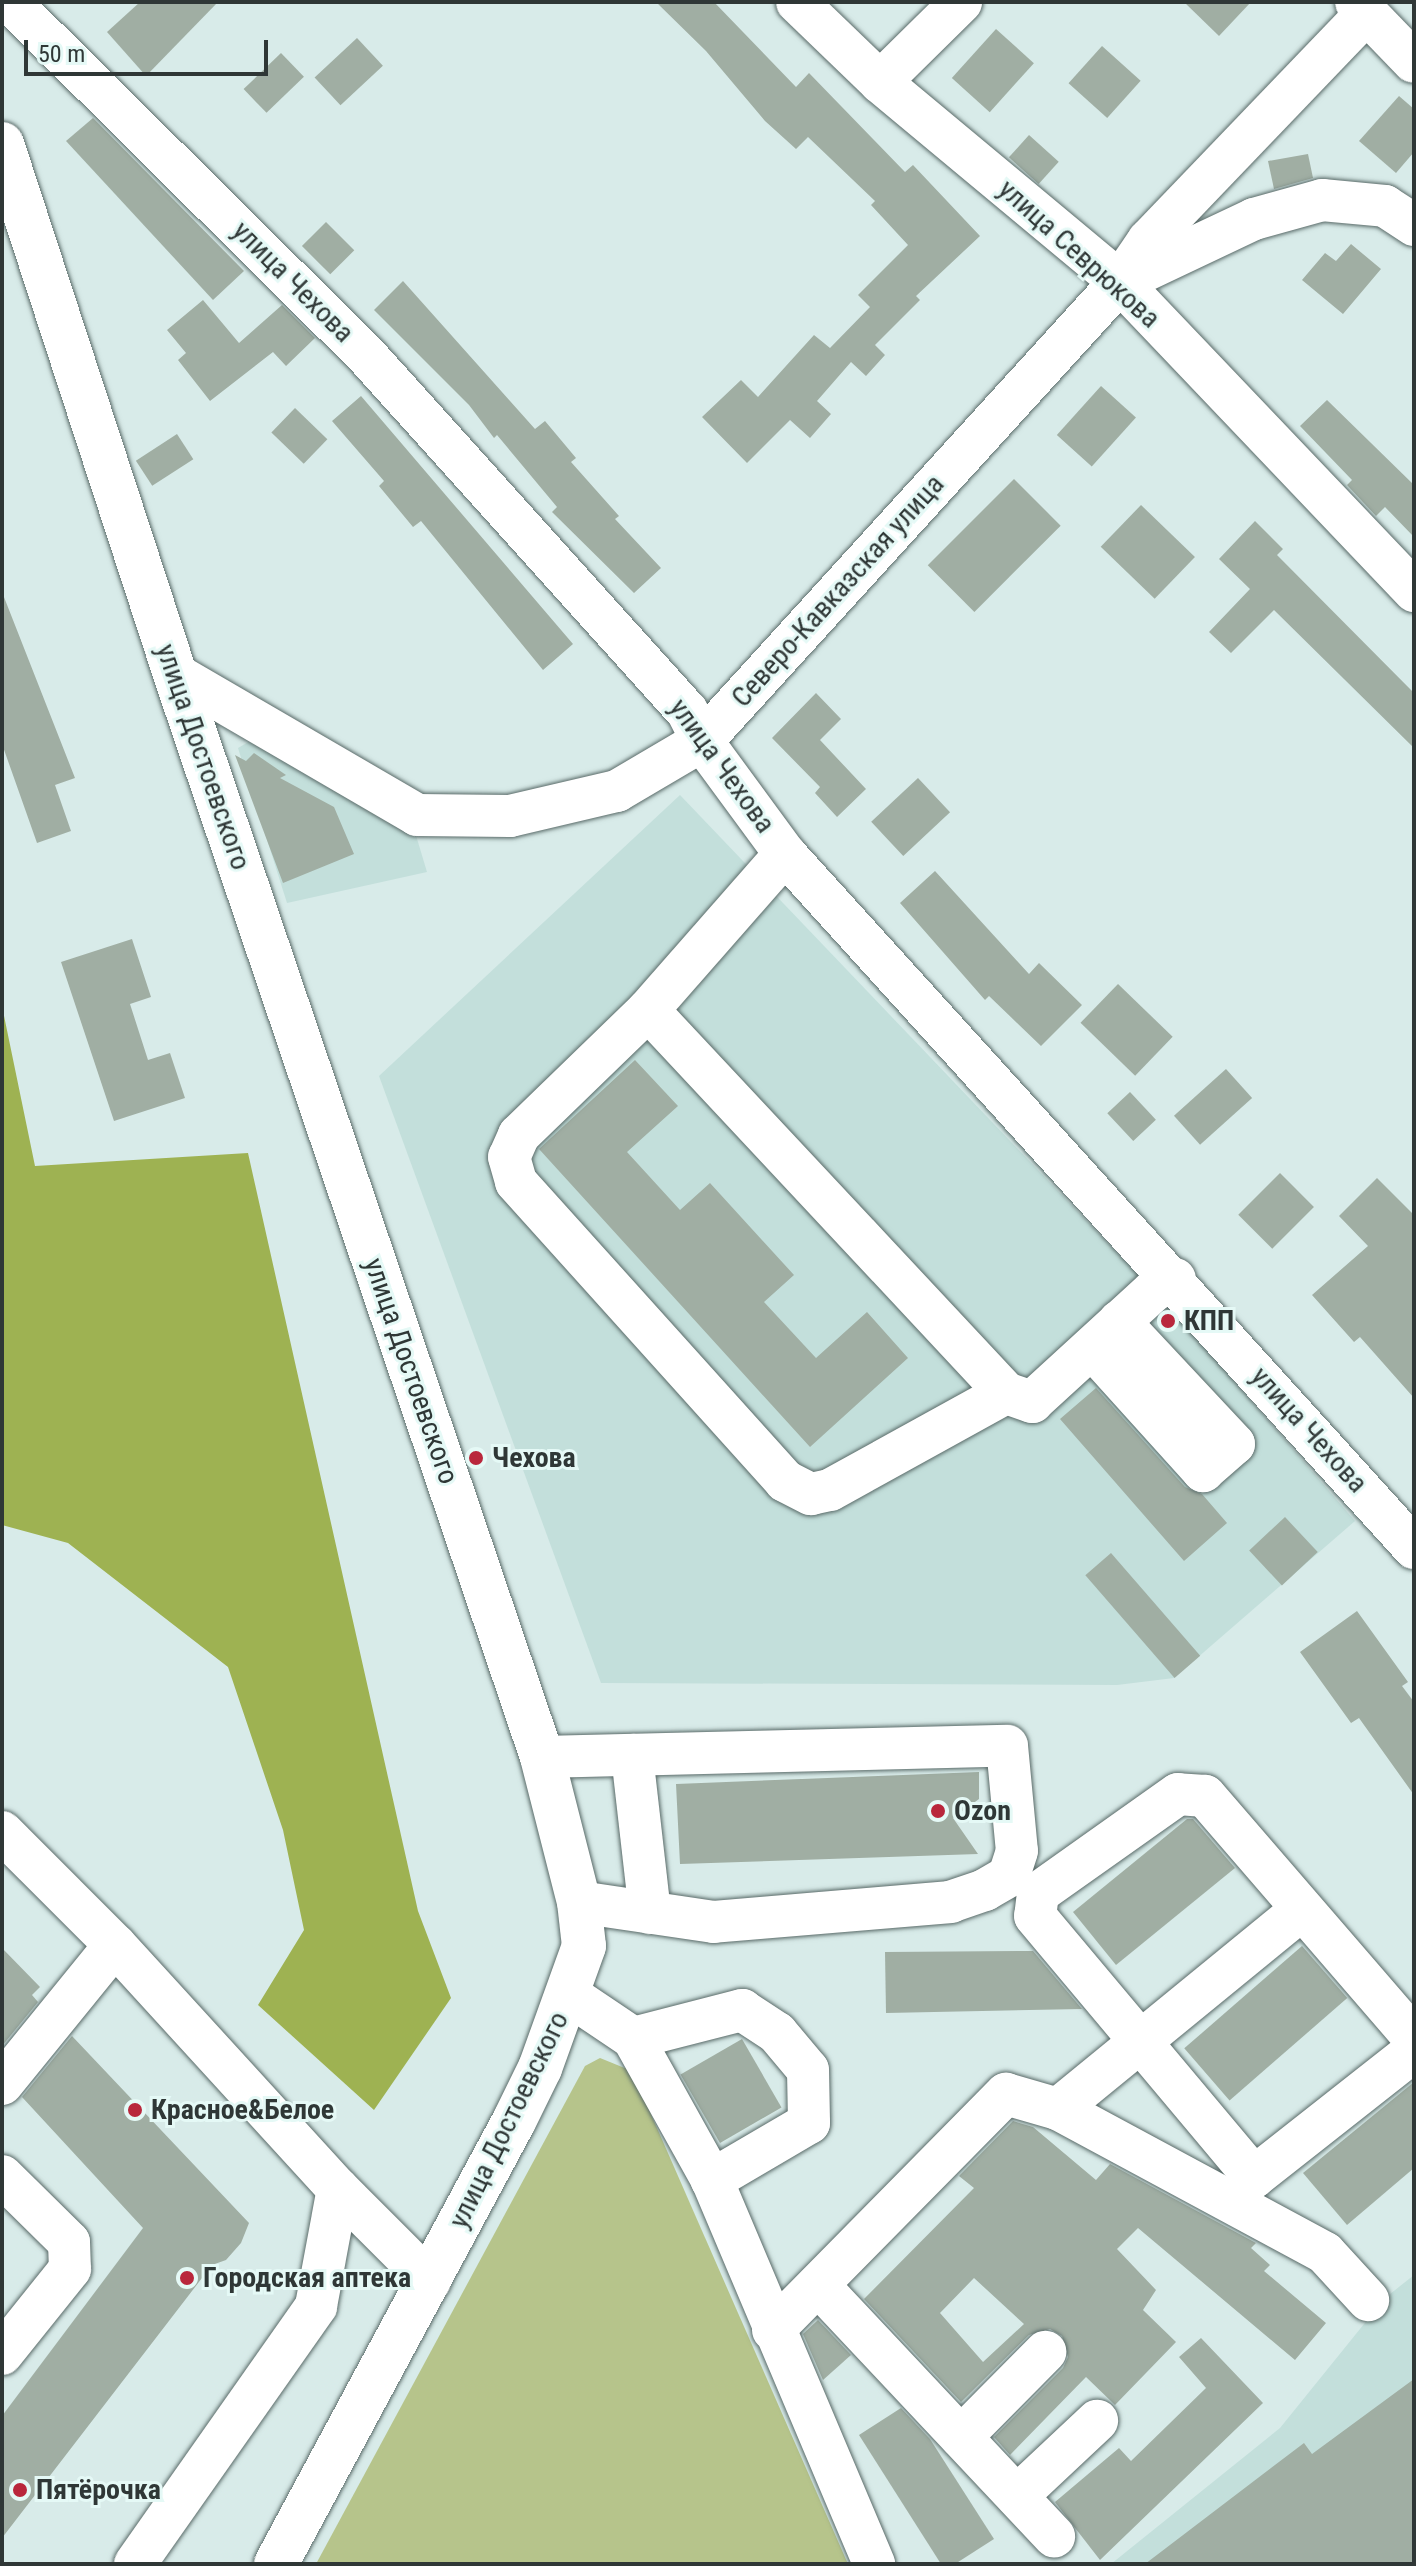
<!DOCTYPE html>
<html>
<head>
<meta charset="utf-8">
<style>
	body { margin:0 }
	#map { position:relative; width:1416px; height:2566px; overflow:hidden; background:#d8ebe9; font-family:"Roboto Condensed",sans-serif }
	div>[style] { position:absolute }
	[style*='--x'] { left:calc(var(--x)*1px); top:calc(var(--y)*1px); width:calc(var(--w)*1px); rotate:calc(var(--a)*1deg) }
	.built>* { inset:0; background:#c3dfdb }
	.green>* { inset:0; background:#b6c48b }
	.forest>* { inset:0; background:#9eb252 }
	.building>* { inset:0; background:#a0aea3; transform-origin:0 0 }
	.roads { filter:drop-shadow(0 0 2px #596a68) drop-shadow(0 0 2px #596a68) }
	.minor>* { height:42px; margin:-21px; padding:0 21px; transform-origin:21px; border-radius:21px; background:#fff }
	.major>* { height:44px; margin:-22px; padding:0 22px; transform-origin:22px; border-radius:22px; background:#fff }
	.dots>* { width:22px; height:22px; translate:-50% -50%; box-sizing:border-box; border:4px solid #e5f9f6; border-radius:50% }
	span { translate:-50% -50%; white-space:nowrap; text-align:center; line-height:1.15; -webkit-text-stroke:6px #e5f9f6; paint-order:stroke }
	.street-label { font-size:28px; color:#2f3736 }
	.poi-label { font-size:28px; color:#2f3736; font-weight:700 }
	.left { translate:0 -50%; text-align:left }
	.frame { position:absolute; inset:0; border:4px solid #2f3736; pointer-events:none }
	.scale { position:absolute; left:24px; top:40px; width:244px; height:36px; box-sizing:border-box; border:4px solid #2f3736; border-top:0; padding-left:10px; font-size:24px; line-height:28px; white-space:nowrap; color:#2f3736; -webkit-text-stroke:6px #e5f9f6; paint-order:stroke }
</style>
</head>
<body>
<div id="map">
	<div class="built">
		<div style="clip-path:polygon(257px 737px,415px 832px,427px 872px,287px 903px,238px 748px)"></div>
		<div style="clip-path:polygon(680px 795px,1183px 1322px,1355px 1521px,1174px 1678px,1117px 1685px,601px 1683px,379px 1076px)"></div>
		<div style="clip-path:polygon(1414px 2275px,1414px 2564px,1111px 2564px,1280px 2428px,1385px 2298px)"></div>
	</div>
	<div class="green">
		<div style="clip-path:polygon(600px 2058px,632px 2071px,848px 2564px,316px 2564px,585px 2066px)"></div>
	</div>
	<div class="forest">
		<div style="clip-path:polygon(2px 1006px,35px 1166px,248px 1153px,418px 1911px,451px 1998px,374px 2110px,258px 2005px,304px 1930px,283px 1830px,228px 1667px,68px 1543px,2px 1525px)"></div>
	</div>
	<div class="building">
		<div style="clip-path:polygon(140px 2px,218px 2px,146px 76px,107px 32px)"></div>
		<div style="clip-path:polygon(656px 2px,714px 2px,796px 87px,809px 73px,905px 172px,913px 165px,980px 236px,916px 296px,920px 300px,875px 345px,885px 355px,866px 376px,851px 362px,817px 401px,831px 414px,810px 438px,790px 420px,747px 463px,702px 417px,741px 380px,758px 397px,814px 335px,830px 348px,870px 307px,858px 295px,908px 245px,871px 205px,875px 201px,808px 137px,796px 149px,765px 121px,706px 51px)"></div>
		<div style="clip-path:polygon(1184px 2px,1251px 2px,1219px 36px)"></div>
		<div style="left:996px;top:29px;width:51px;height:66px;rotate:42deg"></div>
		<div style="left:357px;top:38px;width:38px;height:58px;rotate:47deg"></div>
		<div style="left:1102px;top:46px;width:52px;height:50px;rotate:42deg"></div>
		<div style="left:281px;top:53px;width:33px;height:52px;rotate:46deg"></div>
		<div style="clip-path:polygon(1399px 96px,1414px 109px,1414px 152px,1396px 173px,1359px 141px)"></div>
		<div style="clip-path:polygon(93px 118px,244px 271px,213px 300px,66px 141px)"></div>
		<div style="left:1029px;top:135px;width:40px;height:30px;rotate:42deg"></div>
		<div style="clip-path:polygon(1308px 154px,1313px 178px,1274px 189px,1268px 161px)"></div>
		<div style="left:326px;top:222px;width:40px;height:34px;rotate:45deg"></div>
		<div style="clip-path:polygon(1351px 244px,1381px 269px,1343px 314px,1302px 280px,1325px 253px,1336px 261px)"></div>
		<div style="clip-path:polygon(403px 281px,535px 429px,545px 421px,576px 458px,571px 462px,619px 516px,615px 519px,661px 568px,634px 593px,552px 512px,557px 507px,497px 435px,494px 438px,469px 405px,374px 310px)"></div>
		<div style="clip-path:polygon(203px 300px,239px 343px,282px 305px,315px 338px,286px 366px,273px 352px,210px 401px,178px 360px,186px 353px,167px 330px)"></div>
		<div style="left:1101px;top:386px;width:47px;height:66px;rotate:42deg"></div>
		<div style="clip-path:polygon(361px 396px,573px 644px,543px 670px,421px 521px,413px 527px,379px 486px,384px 481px,332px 421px)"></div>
		<div style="clip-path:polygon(1327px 400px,1414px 485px,1414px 537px,1385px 507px,1376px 516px,1347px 485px,1352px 480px,1300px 426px)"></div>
		<div style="left:295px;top:408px;width:45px;height:34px;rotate:44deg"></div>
		<div style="left:177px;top:434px;width:30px;height:49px;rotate:57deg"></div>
		<div style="left:1014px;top:479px;width:66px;height:122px;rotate:45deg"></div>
		<div style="left:1141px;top:505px;width:75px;height:58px;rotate:44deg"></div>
		<div style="clip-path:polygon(1255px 521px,1283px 549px,1277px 555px,1414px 693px,1414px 748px,1274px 610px,1231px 653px,1209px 632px,1250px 589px,1219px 559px)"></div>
		<div style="clip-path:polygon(2px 592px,75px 778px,55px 785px,71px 831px,37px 843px,2px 744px)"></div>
		<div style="clip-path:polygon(816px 693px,841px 719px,820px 740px,866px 789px,837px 817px,815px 793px,820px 787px,772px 738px)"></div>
		<div style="clip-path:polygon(254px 753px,286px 775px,280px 778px,334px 807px,354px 854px,283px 883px,235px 755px,246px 761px)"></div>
		<div style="left:918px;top:778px;width:47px;height:64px;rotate:47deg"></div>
		<div style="clip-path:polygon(935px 871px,1029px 974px,1039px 963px,1082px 1005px,1041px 1046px,989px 996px,985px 1000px,900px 903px)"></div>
		<div style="clip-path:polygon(132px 939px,151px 997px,130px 1004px,148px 1060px,170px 1053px,185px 1098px,114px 1121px,61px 962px)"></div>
		<div style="left:1118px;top:984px;width:76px;height:54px;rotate:44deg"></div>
		<div style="clip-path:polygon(635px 1060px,678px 1106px,627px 1152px,680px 1210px,710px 1183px,794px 1275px,764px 1302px,816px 1358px,867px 1312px,908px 1358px,810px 1447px,539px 1149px)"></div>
		<div style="left:1226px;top:1069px;width:39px;height:70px;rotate:48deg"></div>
		<div style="left:1130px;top:1092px;width:38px;height:31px;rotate:47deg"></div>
		<div style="left:1280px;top:1173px;width:48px;height:59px;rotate:45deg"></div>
		<div style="clip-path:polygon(1377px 1178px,1414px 1215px,1414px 1398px,1360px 1337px,1354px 1342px,1312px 1295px,1368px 1246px,1339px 1216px)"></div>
		<div style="clip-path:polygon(1096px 1388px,1185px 1487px,1202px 1494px,1227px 1523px,1184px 1561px,1060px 1419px)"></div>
		<div style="left:1285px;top:1517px;width:48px;height:49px;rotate:47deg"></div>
		<div style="left:1111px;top:1553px;width:136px;height:34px;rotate:49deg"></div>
		<div style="clip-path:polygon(1357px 1611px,1408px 1682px,1402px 1686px,1414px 1702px,1414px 1795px,1359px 1718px,1351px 1723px,1300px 1652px)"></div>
		<div style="clip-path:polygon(979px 1772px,979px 1799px,953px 1818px,978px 1854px,680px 1864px,676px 1784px)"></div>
		<div style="clip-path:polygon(1187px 1819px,1193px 1819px,1235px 1868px,1116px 1965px,1073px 1912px)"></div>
		<div style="left:1302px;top:1946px;width:69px;height:156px;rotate:49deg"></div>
		<div style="clip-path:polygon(2px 1948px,40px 1987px,32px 1995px,38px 2002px,2px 2046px)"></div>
		<div style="clip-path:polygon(1033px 1951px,1082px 2009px,886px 2013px,885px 1952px)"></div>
		<div style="clip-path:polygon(72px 2036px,249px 2223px,241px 2243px,226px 2260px,212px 2265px,2px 2538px,2px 2416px,143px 2228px,22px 2097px)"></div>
		<div style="left:742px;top:2039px;width:79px;height:71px;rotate:60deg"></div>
		<div style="clip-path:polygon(1414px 2082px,1414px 2168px,1347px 2225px,1303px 2173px)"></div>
		<div style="clip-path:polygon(evenodd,1013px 2121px,1033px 2127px,1096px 2180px,1110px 2164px,1256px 2243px,1251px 2248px,1270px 2265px,1264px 2271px,1326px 2323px,1295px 2360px,1138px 2228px,1117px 2249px,1156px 2290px,1143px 2310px,1176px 2342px,1115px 2405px,1086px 2377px,1010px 2455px,994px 2437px,1063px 2368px,1068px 2357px,1062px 2336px,1050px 2329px,1029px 2335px,961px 2402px,864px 2299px,974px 2188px,959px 2176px,1013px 2121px,974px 2278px,1024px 2324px,983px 2362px,940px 2313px,974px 2278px)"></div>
		<div style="clip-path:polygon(818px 2320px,851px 2355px,823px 2380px,803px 2334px)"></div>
		<div style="clip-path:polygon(1201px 2338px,1263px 2403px,1100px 2560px,1055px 2502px,1119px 2448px,1131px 2461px,1206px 2388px,1179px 2357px)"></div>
		<div style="clip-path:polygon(1414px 2379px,1414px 2564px,1145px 2564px,1304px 2443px,1312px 2454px)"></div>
		<div style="clip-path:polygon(901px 2408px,930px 2439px,994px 2539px,955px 2564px,941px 2564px,859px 2435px)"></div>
	</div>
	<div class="roads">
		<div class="minor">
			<div style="--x:10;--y:2;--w:503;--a:44.76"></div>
			<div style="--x:367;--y:356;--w:478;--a:48"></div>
			<div style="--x:687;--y:711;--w:34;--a:63"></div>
			<div style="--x:702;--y:741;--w:140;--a:53.7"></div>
			<div style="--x:785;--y:854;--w:937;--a:47.81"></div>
			<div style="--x:797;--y:2;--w:115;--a:43.9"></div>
			<div style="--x:880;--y:82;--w:312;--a:39.8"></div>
			<div style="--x:1120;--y:282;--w:427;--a:46.4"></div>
			<div style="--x:1356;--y:2;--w:83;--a:46"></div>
			<div style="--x:880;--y:82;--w:114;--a:-44.6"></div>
			<div style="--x:1125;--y:280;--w:143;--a:-25.3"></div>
			<div style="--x:1254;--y:219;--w:71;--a:-15.6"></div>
			<div style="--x:1322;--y:200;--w:63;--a:5.4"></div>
			<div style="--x:1385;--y:206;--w:35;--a:33"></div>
			<div style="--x:175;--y:674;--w:280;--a:30.2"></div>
			<div style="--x:417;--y:815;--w:93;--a:0.6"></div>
			<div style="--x:510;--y:816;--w:110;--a:-13.2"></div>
			<div style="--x:617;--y:791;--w:99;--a:-30.5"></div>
			<div style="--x:702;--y:741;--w:621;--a:-47.68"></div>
			<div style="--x:1120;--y:282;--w:50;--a:-55.7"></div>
			<div style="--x:1148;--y:241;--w:316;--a:-46.2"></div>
			<div style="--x:785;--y:854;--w:208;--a:131.3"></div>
			<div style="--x:648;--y:1010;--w:180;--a:135.9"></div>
			<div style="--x:519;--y:1135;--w:24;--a:114"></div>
			<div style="--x:509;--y:1157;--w:26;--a:74"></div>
			<div style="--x:516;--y:1182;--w:402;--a:48"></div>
			<div style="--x:785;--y:1481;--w:29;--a:27"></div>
			<div style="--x:811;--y:1494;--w:19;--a:-12"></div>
			<div style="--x:830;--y:1490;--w:201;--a:-28.9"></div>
			<div style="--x:648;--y:1010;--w:524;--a:46.93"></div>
			<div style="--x:1006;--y:1393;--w:28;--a:19"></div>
			<div style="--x:1032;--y:1402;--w:164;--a:-42.5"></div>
			<div style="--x:1153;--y:1291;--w:25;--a:-29"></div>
			<div style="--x:1092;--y:1348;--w:166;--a:47.9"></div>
			<div style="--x:1203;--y:1471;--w:41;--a:-41.1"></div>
			<div style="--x:1234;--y:1444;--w:168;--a:-133.1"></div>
			<div style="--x:632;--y:1755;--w:159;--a:83.5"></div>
			<div style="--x:542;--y:1757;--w:465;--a:-1.4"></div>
			<div style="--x:1007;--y:1746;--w:105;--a:84.6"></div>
			<div style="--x:1017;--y:1851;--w:26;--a:108"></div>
			<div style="--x:1009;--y:1876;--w:28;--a:150"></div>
			<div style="--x:985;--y:1890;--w:36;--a:161"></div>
			<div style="--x:951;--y:1902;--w:238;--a:175.2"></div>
			<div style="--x:714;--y:1922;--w:136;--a:-171.6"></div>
			<div style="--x:2;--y:1832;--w:160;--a:45"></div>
			<div style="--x:115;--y:1945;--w:331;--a:47.6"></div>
			<div style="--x:338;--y:2189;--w:130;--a:45"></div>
			<div style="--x:569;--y:1995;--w:77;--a:33.9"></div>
			<div style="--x:633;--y:2038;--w:162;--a:60.9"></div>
			<div style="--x:712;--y:2180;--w:417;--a:67.1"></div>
			<div style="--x:633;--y:2038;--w:113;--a:-14.4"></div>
			<div style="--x:742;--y:2010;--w:42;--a:33.3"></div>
			<div style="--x:777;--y:2033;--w:48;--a:50"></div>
			<div style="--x:808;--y:2070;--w:53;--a:88.9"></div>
			<div style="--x:809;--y:2123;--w:113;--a:149.6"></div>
			<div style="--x:1414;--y:2038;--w:320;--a:-130.8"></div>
			<div style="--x:1205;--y:1796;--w:27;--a:-176"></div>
			<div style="--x:1178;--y:1794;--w:171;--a:144.7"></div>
			<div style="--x:1038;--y:1893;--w:23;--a:97"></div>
			<div style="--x:1035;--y:1916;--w:341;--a:50"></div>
			<div style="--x:1254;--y:2177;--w:204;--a:-38.2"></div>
			<div style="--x:2;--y:2084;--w:179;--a:-50.9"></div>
			<div style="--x:1058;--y:2109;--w:303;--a:28.3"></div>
			<div style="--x:1325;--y:2253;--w:64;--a:47.5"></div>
			<div style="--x:2;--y:2176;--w:94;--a:44.6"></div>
			<div style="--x:69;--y:2242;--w:27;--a:88"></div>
			<div style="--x:70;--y:2269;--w:109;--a:128.7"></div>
			<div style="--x:818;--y:2285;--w:345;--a:46.8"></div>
			<div style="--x:773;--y:2330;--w:332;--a:-45.4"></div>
			<div style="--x:1006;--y:2094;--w:54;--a:16.1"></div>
			<div style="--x:1058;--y:2109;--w:315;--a:-39.3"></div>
			<div style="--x:961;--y:2437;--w:120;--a:-45.3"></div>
			<div style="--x:1017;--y:2496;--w:110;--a:-43.2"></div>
			<div style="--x:135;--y:2564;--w:315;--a:-54.9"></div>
			<div style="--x:316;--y:2306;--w:119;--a:-79.4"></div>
		</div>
		<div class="major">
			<div style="--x:2;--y:144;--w:558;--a:71.92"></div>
			<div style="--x:175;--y:674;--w:1143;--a:71.28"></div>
			<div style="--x:542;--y:1757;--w:150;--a:75.7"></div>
			<div style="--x:579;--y:1902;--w:44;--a:83.5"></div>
			<div style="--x:584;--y:1946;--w:130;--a:109.8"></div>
			<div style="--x:540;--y:2068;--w:59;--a:116.1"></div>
			<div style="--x:514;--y:2121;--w:503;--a:118.25"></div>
		</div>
	</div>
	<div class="dots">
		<div style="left:1168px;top:1321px;background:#b9273c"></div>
		<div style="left:476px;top:1458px;background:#b9273c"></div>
		<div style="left:938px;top:1811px;background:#b9273c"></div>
		<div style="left:135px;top:2110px;background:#b9273c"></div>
		<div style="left:187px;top:2278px;background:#b9273c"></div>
		<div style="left:20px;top:2490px;background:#b9273c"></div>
	</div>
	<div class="street-label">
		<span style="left:1079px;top:254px;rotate:42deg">улица Севрюкова</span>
		<span style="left:293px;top:282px;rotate:45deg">улица Чехова</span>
		<span style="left:838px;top:591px;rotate:-48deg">Северо-Кавказская улица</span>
		<span style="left:203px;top:757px;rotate:71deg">улица Достоевского</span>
		<span style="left:722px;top:766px;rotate:54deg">улица Чехова</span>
		<span style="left:411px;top:1371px;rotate:71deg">улица Достоевского</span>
		<span style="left:1309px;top:1430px;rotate:48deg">улица Чехова</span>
		<span style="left:509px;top:2120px;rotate:-64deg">улица Достоевского</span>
	</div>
	<div class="poi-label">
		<span class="left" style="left:1184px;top:1321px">КПП</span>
		<span class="left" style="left:492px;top:1458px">Чехова</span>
		<span class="left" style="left:954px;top:1811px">Ozon</span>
		<span class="left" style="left:151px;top:2110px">Красное&amp;Белое</span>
		<span class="left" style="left:203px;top:2278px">Городская аптека</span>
		<span class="left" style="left:36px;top:2490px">Пятёрочка</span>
	</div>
	<div class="frame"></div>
	<div class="scale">50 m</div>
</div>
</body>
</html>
